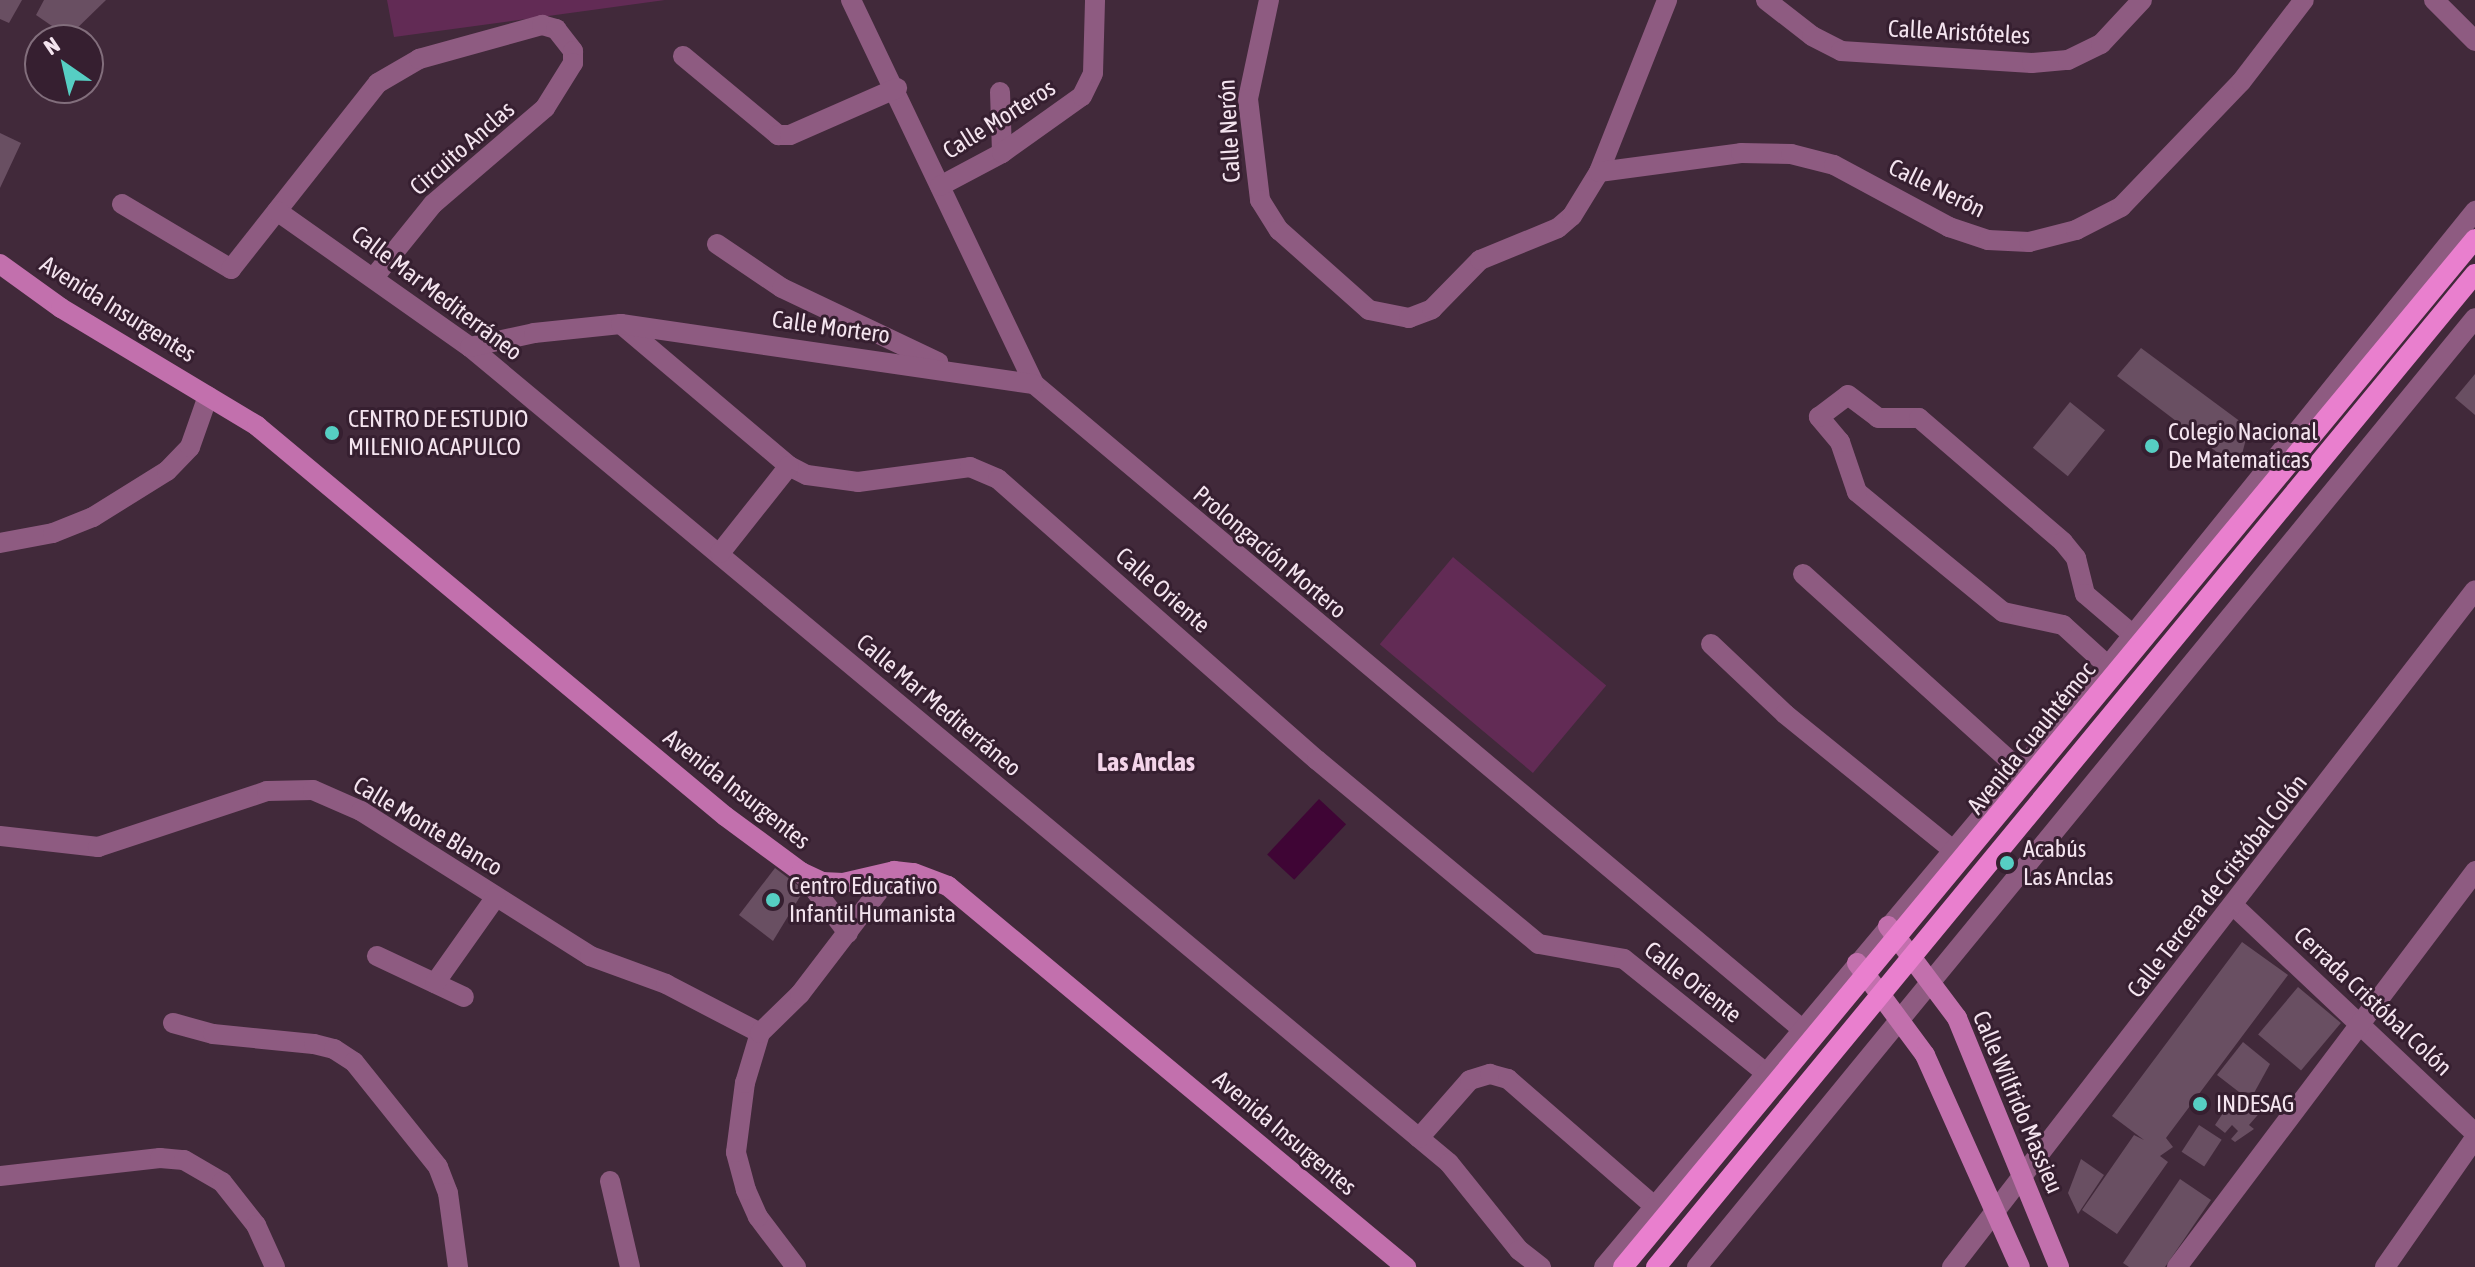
<!DOCTYPE html>
<html>
<head>
<meta charset="utf-8">
<style>
	body { margin:0 }
	#map { position:relative; width:2475px; height:1267px; overflow:hidden; background:#41293a; font-family:"Asap Condensed",sans-serif }
	div>[style] { position:absolute }
	[style*='--x'] { left:calc(var(--x)*1px); top:calc(var(--y)*1px); width:calc(var(--w)*1px); rotate:calc(var(--a)*1deg) }
	.green>* { inset:0; background:#622b55; transform-origin:0 0 }
	.water>* { inset:0; background:#3f0535; transform-origin:0 0 }
	.building>* { inset:0; background:#694f62; transform-origin:0 0 }
	.minor>* { height:20px; margin:-10px; padding:0 10px; transform-origin:10px; border-radius:10px; background:#8e5b81 }
	.tertiary>* { height:20px; margin:-10px; padding:0 10px; transform-origin:10px; border-radius:10px; background:#8e5b81 }
	.secondary>* { height:20px; margin:-10px; padding:0 10px; transform-origin:10px; border-radius:10px; background:#c270ad }
	.primary-bridge>* { height:20px; margin:-10px; padding:0 10px; transform-origin:10px; border-radius:10px; background:#e97fce }
	.dots>* { width:22px; height:22px; translate:-50% -50%; box-sizing:border-box; border:4px solid #361f30; border-radius:50% }
	span { translate:-50% -50%; white-space:nowrap; text-align:center; line-height:1.15; -webkit-text-stroke:6px #361f30; paint-order:stroke }
	.street-label { font-size:24px; color:#f4e4ef }
	.poi-label { font-size:24px; color:#f4e4ef }
	.left { translate:0 -50%; text-align:left }
	.neighbourhood-label { font-size:26px; color:#f3d4e9; font-weight:700 }
	.north { position:absolute; left:24px; top:24px; width:80px; height:80px; box-sizing:border-box; background:#361f30; border:2px solid #826e7c; border-radius:50%; rotate:326deg; font-size:22px; font-weight:700; line-height:32px; text-align:center; color:#f4e4ef }
	.north::after { content:''; display:block; margin:auto; width:28px; height:36px; background:#56cec3; clip-path:polygon(50% 0,100% 100%,50% 72%,0 100%) }
</style>
</head>
<body>
<div id="map">
	<div class="green">
		<div style="clip-path:polygon(387px 0,665px 0,394px 37px)"></div>
		<div style="left:1453px;top:557px;width:200px;height:114px;rotate:40deg"></div>
	</div>
	<div class="water">
		<div style="left:1319px;top:799px;width:37px;height:76px;rotate:43deg"></div>
	</div>
	<div class="building">
		<div style="clip-path:polygon(0 0,22px 0,9px 23px,0 19px)"></div>
		<div style="clip-path:polygon(44px 0,106px 0,68px 37px,36px 15px)"></div>
		<div style="clip-path:polygon(0 133px,21px 143px,0 188px)"></div>
		<div style="clip-path:polygon(2141px 348px,2249px 428px,2242px 454px,2222px 456px,2117px 376px)"></div>
		<div style="clip-path:polygon(2475px 374px,2475px 415px,2455px 398px)"></div>
		<div style="left:2070px;top:402px;width:45px;height:59px;rotate:39deg"></div>
		<div style="clip-path:polygon(775px 868px,804px 890px,773px 941px,739px 915px)"></div>
		<div style="clip-path:polygon(2242px 942px,2288px 975px,2166px 1138px,2173px 1147px,2160px 1156px,2168px 1162px,2117px 1234px,2082px 1210px,2134px 1135px,2144px 1140px,2112px 1116px)"></div>
		<div style="left:2298px;top:987px;width:56px;height:62px;rotate:40deg"></div>
		<div style="clip-path:polygon(2243px 1042px,2270px 1064px,2254px 1093px,2239px 1092px,2217px 1075px)"></div>
		<div style="clip-path:polygon(2246px 1093px,2263px 1109px,2249px 1125px,2254px 1129px,2235px 1142px,2231px 1139px,2238px 1131px,2232px 1125px,2225px 1133px,2215px 1125px,2231px 1101px,2236px 1105px)"></div>
		<div style="left:2199px;top:1125px;width:27px;height:32px;rotate:33deg"></div>
		<div style="clip-path:polygon(2081px 1159px,2104px 1175px,2078px 1214px,2068px 1193px)"></div>
		<div style="clip-path:polygon(2180px 1179px,2211px 1200px,2165px 1267px,2129px 1267px,2123px 1263px)"></div>
	</div>
	<div class="minor">
		<div style="--x:851;--y:0;--w:425;--a:64.5"></div>
		<div style="--x:1034;--y:384;--w:1003;--a:40.03"></div>
		<div style="--x:1269;--y:0;--w:101;--a:102"></div>
		<div style="--x:1248;--y:99;--w:102;--a:83.2"></div>
		<div style="--x:1260;--y:200;--w:36;--a:58"></div>
		<div style="--x:1279;--y:230;--w:120;--a:41.6"></div>
		<div style="--x:1369;--y:310;--w:41;--a:11.3"></div>
		<div style="--x:1409;--y:318;--w:25;--a:-21"></div>
		<div style="--x:1432;--y:309;--w:69;--a:-45.6"></div>
		<div style="--x:1480;--y:260;--w:84;--a:-22.3"></div>
		<div style="--x:1558;--y:228;--w:18;--a:-41"></div>
		<div style="--x:1572;--y:216;--w:52;--a:-58.5"></div>
		<div style="--x:1599;--y:172;--w:185;--a:-68.4"></div>
		<div style="--x:1766;--y:0;--w:58;--a:38"></div>
		<div style="--x:1812;--y:36;--w:33;--a:27"></div>
		<div style="--x:1841;--y:51;--w:191;--a:3.6"></div>
		<div style="--x:2032;--y:63;--w:36;--a:-5"></div>
		<div style="--x:2068;--y:60;--w:37;--a:-26"></div>
		<div style="--x:2101;--y:44;--w:60;--a:-47"></div>
		<div style="--x:2434;--y:0;--w:58;--a:45"></div>
		<div style="--x:683;--y:56;--w:124;--a:39.7"></div>
		<div style="--x:778;--y:135;--w:12;--a:0"></div>
		<div style="--x:790;--y:135;--w:117;--a:-23.7"></div>
		<div style="--x:1000;--y:92;--w:61;--a:88.1"></div>
		<div style="--x:1599;--y:172;--w:143;--a:-7.6"></div>
		<div style="--x:1741;--y:153;--w:50;--a:1.1"></div>
		<div style="--x:1791;--y:154;--w:44;--a:14.3"></div>
		<div style="--x:1834;--y:165;--w:131;--a:28.3"></div>
		<div style="--x:1949;--y:227;--w:41;--a:18.4"></div>
		<div style="--x:1988;--y:240;--w:41;--a:2.8"></div>
		<div style="--x:2029;--y:242;--w:49;--a:-14.3"></div>
		<div style="--x:2076;--y:230;--w:51;--a:-27.1"></div>
		<div style="--x:2121;--y:207;--w:173;--a:-46.2"></div>
		<div style="--x:2241;--y:82;--w:103;--a:-52.5"></div>
		<div style="--x:940;--y:186;--w:70;--a:-28"></div>
		<div style="--x:1002;--y:153;--w:98;--a:-35.5"></div>
		<div style="--x:1082;--y:96;--w:25;--a:-64"></div>
		<div style="--x:1093;--y:73;--w:73;--a:-88.4"></div>
		<div style="--x:122;--y:204;--w:127;--a:30.8"></div>
		<div style="--x:231;--y:269;--w:237;--a:-51.7"></div>
		<div style="--x:378;--y:83;--w:48;--a:-30.3"></div>
		<div style="--x:419;--y:59;--w:128;--a:-15.5"></div>
		<div style="--x:542;--y:25;--w:15;--a:16"></div>
		<div style="--x:556;--y:29;--w:28;--a:52"></div>
		<div style="--x:573;--y:51;--w:12;--a:90"></div>
		<div style="--x:573;--y:63;--w:53;--a:121.9"></div>
		<div style="--x:545;--y:108;--w:148;--a:139.4"></div>
		<div style="--x:433;--y:204;--w:92;--a:128.9"></div>
		<div style="--x:277;--y:211;--w:236;--a:35.2"></div>
		<div style="--x:470;--y:347;--w:1274;--a:39.81"></div>
		<div style="--x:1449;--y:1163;--w:112;--a:51.2"></div>
		<div style="--x:1519;--y:1250;--w:28;--a:38"></div>
		<div style="--x:717;--y:244;--w:78;--a:34.1"></div>
		<div style="--x:782;--y:288;--w:173;--a:25.4"></div>
		<div style="--x:621;--y:324;--w:220;--a:40.2"></div>
		<div style="--x:789;--y:466;--w:20;--a:27"></div>
		<div style="--x:807;--y:475;--w:51;--a:7.8"></div>
		<div style="--x:858;--y:482;--w:113;--a:-7.6"></div>
		<div style="--x:970;--y:467;--w:30;--a:23"></div>
		<div style="--x:998;--y:479;--w:425;--a:41.4"></div>
		<div style="--x:1317;--y:760;--w:288;--a:39.7"></div>
		<div style="--x:1539;--y:944;--w:86;--a:10"></div>
		<div style="--x:1624;--y:959;--w:182;--a:38.8"></div>
		<div style="--x:470;--y:347;--w:66;--a:-12.3"></div>
		<div style="--x:534;--y:333;--w:87;--a:-5.9"></div>
		<div style="--x:621;--y:324;--w:417;--a:8.3"></div>
		<div style="--x:0;--y:543;--w:54;--a:-10.7"></div>
		<div style="--x:53;--y:533;--w:43;--a:-21.8"></div>
		<div style="--x:93;--y:517;--w:87;--a:-31.9"></div>
		<div style="--x:167;--y:471;--w:33;--a:-46"></div>
		<div style="--x:190;--y:447;--w:54;--a:-70.6"></div>
		<div style="--x:720;--y:553;--w:111;--a:-51.6"></div>
		<div style="--x:1803;--y:574;--w:294;--a:42.1"></div>
		<div style="--x:1711;--y:644;--w:102;--a:43.4"></div>
		<div style="--x:1785;--y:714;--w:218;--a:39"></div>
		<div style="--x:2108;--y:666;--w:61;--a:-137.7"></div>
		<div style="--x:2063;--y:625;--w:61;--a:-167.8"></div>
		<div style="--x:2003;--y:612;--w:189;--a:-140.6"></div>
		<div style="--x:1857;--y:492;--w:53;--a:-108.8"></div>
		<div style="--x:1840;--y:442;--w:33;--a:-130"></div>
		<div style="--x:1819;--y:417;--w:36;--a:-37"></div>
		<div style="--x:1848;--y:395;--w:38;--a:37"></div>
		<div style="--x:1878;--y:418;--w:41;--a:0"></div>
		<div style="--x:1919;--y:418;--w:190;--a:40.7"></div>
		<div style="--x:2063;--y:542;--w:21;--a:51"></div>
		<div style="--x:2076;--y:558;--w:37;--a:76"></div>
		<div style="--x:2085;--y:594;--w:63;--a:40.5"></div>
		<div style="--x:0;--y:836;--w:99;--a:6.4"></div>
		<div style="--x:98;--y:847;--w:178;--a:-18.3"></div>
		<div style="--x:267;--y:791;--w:46;--a:-1.2"></div>
		<div style="--x:313;--y:790;--w:52;--a:23.6"></div>
		<div style="--x:361;--y:811;--w:271;--a:32.3"></div>
		<div style="--x:590;--y:956;--w:81;--a:20.2"></div>
		<div style="--x:666;--y:984;--w:106;--a:27.5"></div>
		<div style="--x:801;--y:872;--w:77;--a:52.4"></div>
		<div style="--x:2235;--y:907;--w:330;--a:43.3"></div>
		<div style="--x:377;--y:956;--w:96;--a:25.2"></div>
		<div style="--x:435;--y:983;--w:105;--a:-54.7"></div>
		<div style="--x:173;--y:1023;--w:41;--a:15.4"></div>
		<div style="--x:213;--y:1034;--w:101;--a:5.7"></div>
		<div style="--x:314;--y:1044;--w:21;--a:14"></div>
		<div style="--x:334;--y:1049;--w:24;--a:33"></div>
		<div style="--x:354;--y:1062;--w:134;--a:51.3"></div>
		<div style="--x:438;--y:1167;--w:28;--a:69"></div>
		<div style="--x:448;--y:1193;--w:75;--a:82.3"></div>
		<div style="--x:1419;--y:1138;--w:77;--a:-48.7"></div>
		<div style="--x:1470;--y:1080;--w:21;--a:-17"></div>
		<div style="--x:1490;--y:1074;--w:19;--a:16"></div>
		<div style="--x:1508;--y:1079;--w:194;--a:41"></div>
		<div style="--x:0;--y:1176;--w:161;--a:-6.4"></div>
		<div style="--x:160;--y:1158;--w:24;--a:5"></div>
		<div style="--x:184;--y:1160;--w:44;--a:30.1"></div>
		<div style="--x:222;--y:1182;--w:55;--a:51.7"></div>
		<div style="--x:256;--y:1225;--w:46;--a:65.7"></div>
		<div style="--x:610;--y:1181;--w:88;--a:76.9"></div>
		<div style="--x:796;--y:1267;--w:63;--a:-127.2"></div>
		<div style="--x:758;--y:1217;--w:30;--a:-114"></div>
		<div style="--x:746;--y:1190;--w:39;--a:-105"></div>
		<div style="--x:736;--y:1152;--w:70;--a:-82.6"></div>
		<div style="--x:745;--y:1083;--w:52;--a:-73.3"></div>
		<div style="--x:760;--y:1033;--w:56;--a:-44.3"></div>
		<div style="--x:800;--y:994;--w:155;--a:-52.6"></div>
		<div style="--x:1952;--y:1267;--w:855;--a:-52.31"></div>
		<div style="--x:2177;--y:1267;--w:496;--a:-53"></div>
		<div style="--x:2385;--y:1267;--w:157;--a:-55.1"></div>
	</div>
	<div class="tertiary">
		<div style="--x:1604;--y:1267;--w:784;--a:-50.02"></div>
		<div style="--x:2108;--y:666;--w:585;--a:-51.11"></div>
		<div style="--x:1697;--y:1267;--w:1227;--a:-50.65"></div>
	</div>
	<div class="secondary">
		<div style="--x:0;--y:264;--w:75;--a:35.8"></div>
		<div style="--x:61;--y:308;--w:229;--a:31"></div>
		<div style="--x:257;--y:426;--w:609;--a:39.81"></div>
		<div style="--x:725;--y:816;--w:94;--a:36.4"></div>
		<div style="--x:801;--y:872;--w:23;--a:25"></div>
		<div style="--x:822;--y:882;--w:21;--a:3"></div>
		<div style="--x:843;--y:883;--w:52;--a:-13.2"></div>
		<div style="--x:894;--y:871;--w:20;--a:6"></div>
		<div style="--x:914;--y:873;--w:36;--a:21"></div>
		<div style="--x:948;--y:886;--w:596;--a:39.76"></div>
		<div style="--x:1888;--y:926;--w:115;--a:53.1"></div>
		<div style="--x:1957;--y:1018;--w:269;--a:67.7"></div>
		<div style="--x:1857;--y:963;--w:114;--a:53.5"></div>
		<div style="--x:1925;--y:1055;--w:232;--a:65.9"></div>
	</div>
	<div class="primary-bridge">
		<div style="--x:1623;--y:1267;--w:1335;--a:-50.35"></div>
		<div style="--x:1656;--y:1267;--w:1287;--a:-50.49"></div>
	</div>
	<div class="dots">
		<div style="left:332px;top:433px;background:#56cec3"></div>
		<div style="left:2152px;top:446px;background:#56cec3"></div>
		<div style="left:2007px;top:863px;background:#56cec3"></div>
		<div style="left:773px;top:900px;background:#56cec3"></div>
		<div style="left:2200px;top:1104px;background:#56cec3"></div>
	</div>
	<div class="street-label">
		<span style="left:1959px;top:32px;rotate:3deg">Calle Aristóteles</span>
		<span style="left:999px;top:119px;rotate:-32deg">Calle Morteros</span>
		<span style="left:1229px;top:131px;rotate:-93deg">Calle Nerón</span>
		<span style="left:462px;top:148px;rotate:-41deg">Circuito Anclas</span>
		<span style="left:1937px;top:188px;rotate:26deg">Calle Nerón</span>
		<span style="left:437px;top:293px;rotate:37deg">Calle Mar Mediterráneo</span>
		<span style="left:118px;top:309px;rotate:32deg">Avenida Insurgentes</span>
		<span style="left:831px;top:327px;rotate:8deg">Calle Mortero</span>
		<span style="left:1270px;top:552px;rotate:40deg">Prolongación Mortero</span>
		<span style="left:1163px;top:590px;rotate:41deg">Calle Oriente</span>
		<span style="left:939px;top:705px;rotate:40deg">Calle Mar Mediterráneo</span>
		<span style="left:2031px;top:738px;rotate:-51deg">Avenida Cuauhtémoc</span>
		<span style="left:737px;top:789px;rotate:38deg">Avenida Insurgentes</span>
		<span style="left:428px;top:826px;rotate:31deg">Calle Monte Blanco</span>
		<span style="left:2217px;top:886px;rotate:-52deg">Calle Tercera de Cristóbal Colón</span>
		<span style="left:1693px;top:982px;rotate:38deg">Calle Oriente</span>
		<span style="left:2373px;top:1001px;rotate:43deg">Cerrada Cristóbal Colón</span>
		<span style="left:2018px;top:1102px;rotate:67deg">Calle Wilfrido Massieu</span>
		<span style="left:1285px;top:1133px;rotate:40deg">Avenida Insurgentes</span>
	</div>
	<div class="poi-label">
		<span class="left" style="left:348px;top:433px">CENTRO DE ESTUDIO<br>MILENIO ACAPULCO</span>
		<span class="left" style="left:2168px;top:446px">Colegio Nacional<br>De Matematicas</span>
		<span class="left" style="left:2023px;top:863px">Acabús<br>Las Anclas</span>
		<span class="left" style="left:789px;top:900px">Centro Educativo<br>Infantil Humanista</span>
		<span class="left" style="left:2216px;top:1104px">INDESAG</span>
	</div>
	<div class="neighbourhood-label">
		<span style="left:1146px;top:763px">Las Anclas</span>
	</div>
	<div class="north">N</div>
</div>
</body>
</html>
